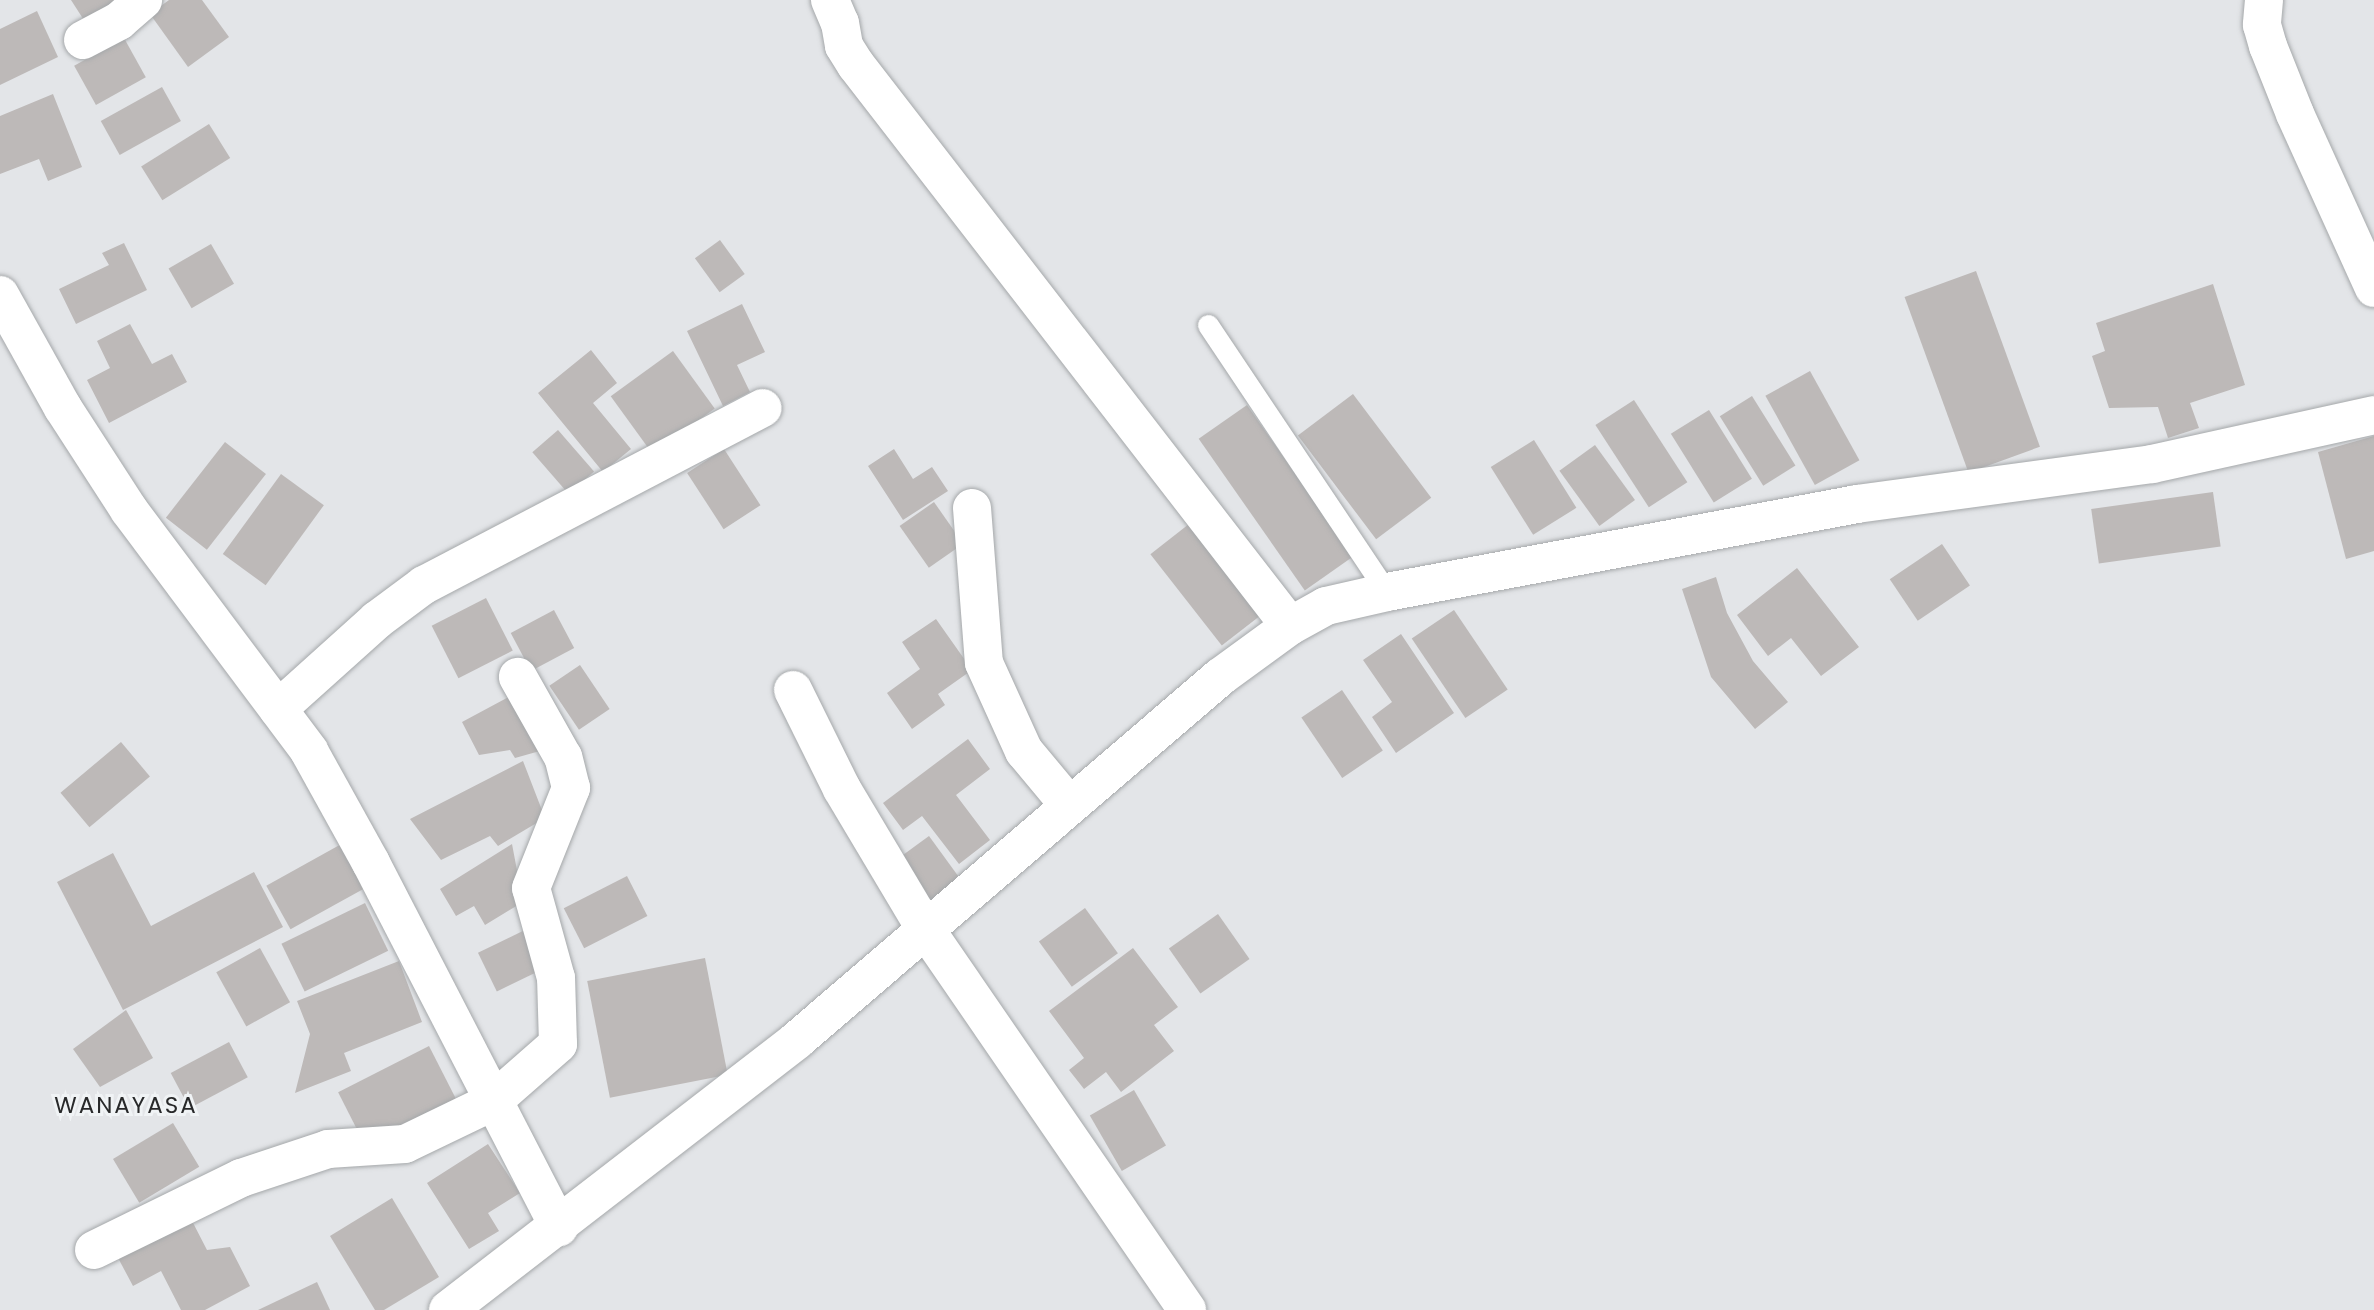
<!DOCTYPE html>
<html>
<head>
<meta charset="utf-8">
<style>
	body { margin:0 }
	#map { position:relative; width:2374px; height:1310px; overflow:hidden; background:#e3e5e8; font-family:Poppins,sans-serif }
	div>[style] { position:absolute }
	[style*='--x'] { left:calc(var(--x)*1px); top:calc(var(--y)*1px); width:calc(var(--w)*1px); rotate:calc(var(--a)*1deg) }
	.building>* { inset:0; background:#bdb9b8; transform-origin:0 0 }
	.roads { filter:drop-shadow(0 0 2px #a5a8aa) drop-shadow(0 0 2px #a5a8aa) }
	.service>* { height:21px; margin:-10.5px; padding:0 10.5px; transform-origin:10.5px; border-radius:10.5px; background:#fff }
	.minor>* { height:38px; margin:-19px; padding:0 19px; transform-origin:19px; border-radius:19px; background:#fff }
	.tertiary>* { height:38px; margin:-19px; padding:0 19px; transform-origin:19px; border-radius:19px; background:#fff }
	span { translate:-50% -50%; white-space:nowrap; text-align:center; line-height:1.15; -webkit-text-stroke:6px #f0f3f5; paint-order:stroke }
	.quarter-label { font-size:23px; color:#28292a; letter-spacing:2px }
</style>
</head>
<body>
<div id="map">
	<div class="building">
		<div style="clip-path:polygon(71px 0,121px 0,89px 28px)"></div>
		<div style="clip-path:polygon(169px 0,202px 0,229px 37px,188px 67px,150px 14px)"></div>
		<div style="clip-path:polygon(37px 11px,58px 57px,0 85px,0 29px)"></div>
		<div style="left:124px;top:38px;width:45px;height:57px;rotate:61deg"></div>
		<div style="left:162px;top:87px;width:39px;height:70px;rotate:61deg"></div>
		<div style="clip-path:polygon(53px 94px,82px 167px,48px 181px,39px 159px,0 174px,0 116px)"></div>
		<div style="left:209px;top:124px;width:40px;height:80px;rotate:58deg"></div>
		<div style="left:720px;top:240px;width:42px;height:31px;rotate:54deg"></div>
		<div style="clip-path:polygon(124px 243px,147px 290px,76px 324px,59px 289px,109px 265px,102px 253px)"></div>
		<div style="left:211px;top:244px;width:46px;height:49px;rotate:60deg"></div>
		<div style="left:1976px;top:271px;width:187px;height:76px;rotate:70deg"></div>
		<div style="clip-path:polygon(2213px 284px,2245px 385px,2190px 403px,2199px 428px,2168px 438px,2158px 407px,2109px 408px,2092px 356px,2105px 351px,2096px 323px)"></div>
		<div style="clip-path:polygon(742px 304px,765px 352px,737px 365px,750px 392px,723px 406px,687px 331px)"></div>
		<div style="clip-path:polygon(130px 324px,152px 364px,172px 354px,187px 382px,109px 423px,87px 380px,110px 368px,97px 341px)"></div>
		<div style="clip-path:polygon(591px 350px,617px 383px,593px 403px,631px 449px,603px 472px,538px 393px)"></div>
		<div style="left:673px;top:351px;width:71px;height:77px;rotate:54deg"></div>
		<div style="left:1810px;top:371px;width:102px;height:51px;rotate:61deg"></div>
		<div style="left:1353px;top:394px;width:130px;height:69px;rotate:53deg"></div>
		<div style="left:1752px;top:396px;width:82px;height:38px;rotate:58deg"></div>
		<div style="left:1634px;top:400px;width:98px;height:46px;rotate:57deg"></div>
		<div style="left:1247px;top:405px;width:185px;height:59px;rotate:55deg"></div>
		<div style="left:1709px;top:410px;width:81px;height:45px;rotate:58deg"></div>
		<div style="left:558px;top:430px;width:55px;height:34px;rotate:49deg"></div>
		<div style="clip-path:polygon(2374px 436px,2374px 551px,2346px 559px,2318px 452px)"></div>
		<div style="left:1534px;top:440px;width:80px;height:51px;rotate:58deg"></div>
		<div style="left:225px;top:442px;width:52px;height:96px;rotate:38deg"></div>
		<div style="left:1595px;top:445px;width:68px;height:44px;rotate:54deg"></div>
		<div style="left:724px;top:449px;width:67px;height:44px;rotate:57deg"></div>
		<div style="clip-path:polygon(894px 449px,913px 479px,932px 467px,948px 491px,903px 520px,868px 466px)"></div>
		<div style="left:281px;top:474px;width:53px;height:99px;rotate:36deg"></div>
		<div style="left:2213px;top:492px;width:55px;height:123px;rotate:82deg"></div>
		<div style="left:934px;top:502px;width:51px;height:42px;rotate:55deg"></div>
		<div style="left:1189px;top:524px;width:116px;height:49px;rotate:52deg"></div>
		<div style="left:1942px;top:544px;width:50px;height:63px;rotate:56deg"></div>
		<div style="clip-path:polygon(1797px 568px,1859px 647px,1821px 676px,1791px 638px,1768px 656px,1737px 615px)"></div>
		<div style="clip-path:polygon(1716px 577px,1727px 613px,1753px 661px,1788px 702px,1755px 729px,1711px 677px,1682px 589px)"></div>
		<div style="left:486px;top:598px;width:59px;height:61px;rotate:63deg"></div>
		<div style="left:554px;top:610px;width:43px;height:49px;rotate:62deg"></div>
		<div style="left:1454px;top:610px;width:96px;height:51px;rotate:56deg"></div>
		<div style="clip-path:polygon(936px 619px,972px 670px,938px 694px,945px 705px,912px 729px,887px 693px,920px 669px,902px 642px)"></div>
		<div style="clip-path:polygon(1401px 634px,1454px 713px,1396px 753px,1372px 717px,1392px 702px,1363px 660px)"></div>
		<div style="left:580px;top:665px;width:53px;height:37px;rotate:56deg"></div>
		<div style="left:1342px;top:690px;width:73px;height:49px;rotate:56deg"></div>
		<div style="clip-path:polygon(516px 693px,547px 749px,515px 758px,510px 750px,479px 755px,462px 722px)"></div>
		<div style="clip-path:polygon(968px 739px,990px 769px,956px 795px,990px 840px,959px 864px,922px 816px,903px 830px,883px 803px)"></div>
		<div style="left:121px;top:742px;width:45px;height:79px;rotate:50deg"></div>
		<div style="clip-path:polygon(523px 761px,545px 818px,498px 846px,490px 836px,441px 860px,410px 819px)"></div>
		<div style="left:929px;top:836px;width:61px;height:39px;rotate:54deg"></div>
		<div style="left:345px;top:842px;width:50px;height:90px;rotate:61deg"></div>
		<div style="clip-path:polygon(512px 844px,523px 902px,485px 925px,474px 906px,456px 916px,440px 889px)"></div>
		<div style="clip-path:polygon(113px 853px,151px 926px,254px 872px,283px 927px,123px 1010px,57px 882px)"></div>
		<div style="left:627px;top:876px;width:45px;height:71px;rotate:63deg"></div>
		<div style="left:365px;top:903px;width:53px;height:93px;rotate:64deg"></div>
		<div style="left:1085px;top:908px;width:56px;height:57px;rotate:54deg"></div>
		<div style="left:1218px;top:914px;width:55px;height:60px;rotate:55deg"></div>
		<div style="left:531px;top:927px;width:43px;height:59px;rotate:64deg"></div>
		<div style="left:260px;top:948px;width:62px;height:50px;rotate:61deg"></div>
		<div style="clip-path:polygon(1133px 948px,1178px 1007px,1154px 1025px,1174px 1051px,1121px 1092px,1106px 1072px,1084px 1089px,1069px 1070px,1084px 1058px,1049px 1011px)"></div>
		<div style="left:705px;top:958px;width:119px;height:120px;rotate:79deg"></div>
		<div style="clip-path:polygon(399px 961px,422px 1022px,344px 1053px,351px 1071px,295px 1093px,310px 1034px,297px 1001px)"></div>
		<div style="clip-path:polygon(126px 1010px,153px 1058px,100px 1087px,73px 1049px)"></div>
		<div style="left:229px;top:1042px;width:40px;height:66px;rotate:62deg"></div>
		<div style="left:429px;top:1046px;width:59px;height:102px;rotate:63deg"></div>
		<div style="left:1134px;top:1090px;width:64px;height:51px;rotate:60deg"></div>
		<div style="left:173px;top:1123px;width:51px;height:70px;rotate:59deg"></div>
		<div style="clip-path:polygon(488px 1144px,520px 1193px,488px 1213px,499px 1231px,469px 1249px,427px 1183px)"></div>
		<div style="clip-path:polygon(392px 1198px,439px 1277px,384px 1310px,375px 1310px,330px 1236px)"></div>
		<div style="clip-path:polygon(190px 1217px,207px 1250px,230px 1247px,250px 1286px,205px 1310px,181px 1310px,161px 1271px,133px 1286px,117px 1256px)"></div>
		<div style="clip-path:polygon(317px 1282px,330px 1310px,258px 1310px)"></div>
	</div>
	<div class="roads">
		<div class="service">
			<div style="--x:1208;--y:325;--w:321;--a:56.2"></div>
		</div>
		<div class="minor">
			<div style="--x:830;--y:0;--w:25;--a:67"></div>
			<div style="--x:840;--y:23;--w:23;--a:80"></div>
			<div style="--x:844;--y:46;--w:22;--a:58"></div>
			<div style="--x:856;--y:65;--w:709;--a:52.27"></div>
			<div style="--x:2264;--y:0;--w:25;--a:95"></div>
			<div style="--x:2262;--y:25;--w:22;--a:74"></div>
			<div style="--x:2268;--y:46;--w:73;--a:68.3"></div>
			<div style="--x:2295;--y:114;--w:191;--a:65.6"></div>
			<div style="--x:83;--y:40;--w:41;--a:-27.8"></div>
			<div style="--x:119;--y:21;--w:32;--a:-41"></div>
			<div style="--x:0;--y:295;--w:129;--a:60.9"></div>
			<div style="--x:63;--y:408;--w:121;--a:57.1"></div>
			<div style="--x:129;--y:510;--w:301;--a:53.2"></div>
			<div style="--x:309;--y:751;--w:128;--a:61"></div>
			<div style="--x:371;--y:863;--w:410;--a:62.7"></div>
			<div style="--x:972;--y:508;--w:155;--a:85.6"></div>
			<div style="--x:984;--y:663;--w:97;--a:65.6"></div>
			<div style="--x:1024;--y:751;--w:70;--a:50.2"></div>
			<div style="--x:793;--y:690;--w:110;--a:63.7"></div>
			<div style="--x:842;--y:789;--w:164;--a:59.2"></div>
			<div style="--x:926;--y:930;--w:461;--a:55.5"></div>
			<div style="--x:278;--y:709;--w:133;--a:-42"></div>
			<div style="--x:377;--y:620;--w:59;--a:-36.7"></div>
			<div style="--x:424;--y:585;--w:382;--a:-27.6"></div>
			<div style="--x:94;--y:1250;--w:164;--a:-26.1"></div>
			<div style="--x:241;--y:1178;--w:92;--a:-18.4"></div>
			<div style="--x:328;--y:1149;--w:77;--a:-3.7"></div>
			<div style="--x:405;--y:1144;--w:97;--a:-25.8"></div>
			<div style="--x:492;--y:1102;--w:88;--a:-41.3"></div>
			<div style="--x:558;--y:1044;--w:66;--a:-91.7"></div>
			<div style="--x:556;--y:978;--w:93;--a:-105.5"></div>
			<div style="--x:531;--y:888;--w:108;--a:-68.2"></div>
			<div style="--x:571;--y:788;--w:32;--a:-104"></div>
			<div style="--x:563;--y:757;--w:92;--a:-119.4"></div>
		</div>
		<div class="tertiary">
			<div style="--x:448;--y:1310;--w:441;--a:-37.7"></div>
			<div style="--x:797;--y:1040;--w:557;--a:-40.63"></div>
			<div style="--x:1220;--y:677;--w:87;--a:-36.1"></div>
			<div style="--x:1290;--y:626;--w:41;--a:-29.1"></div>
			<div style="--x:1326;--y:606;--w:63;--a:-12.9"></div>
			<div style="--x:1387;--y:592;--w:478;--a:-10.6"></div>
			<div style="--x:1857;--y:504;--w:298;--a:-7.7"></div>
			<div style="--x:2152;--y:464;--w:227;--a:-12.4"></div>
		</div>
	</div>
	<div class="quarter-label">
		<span style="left:126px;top:1105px">WANAYASA</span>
	</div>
</div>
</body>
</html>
